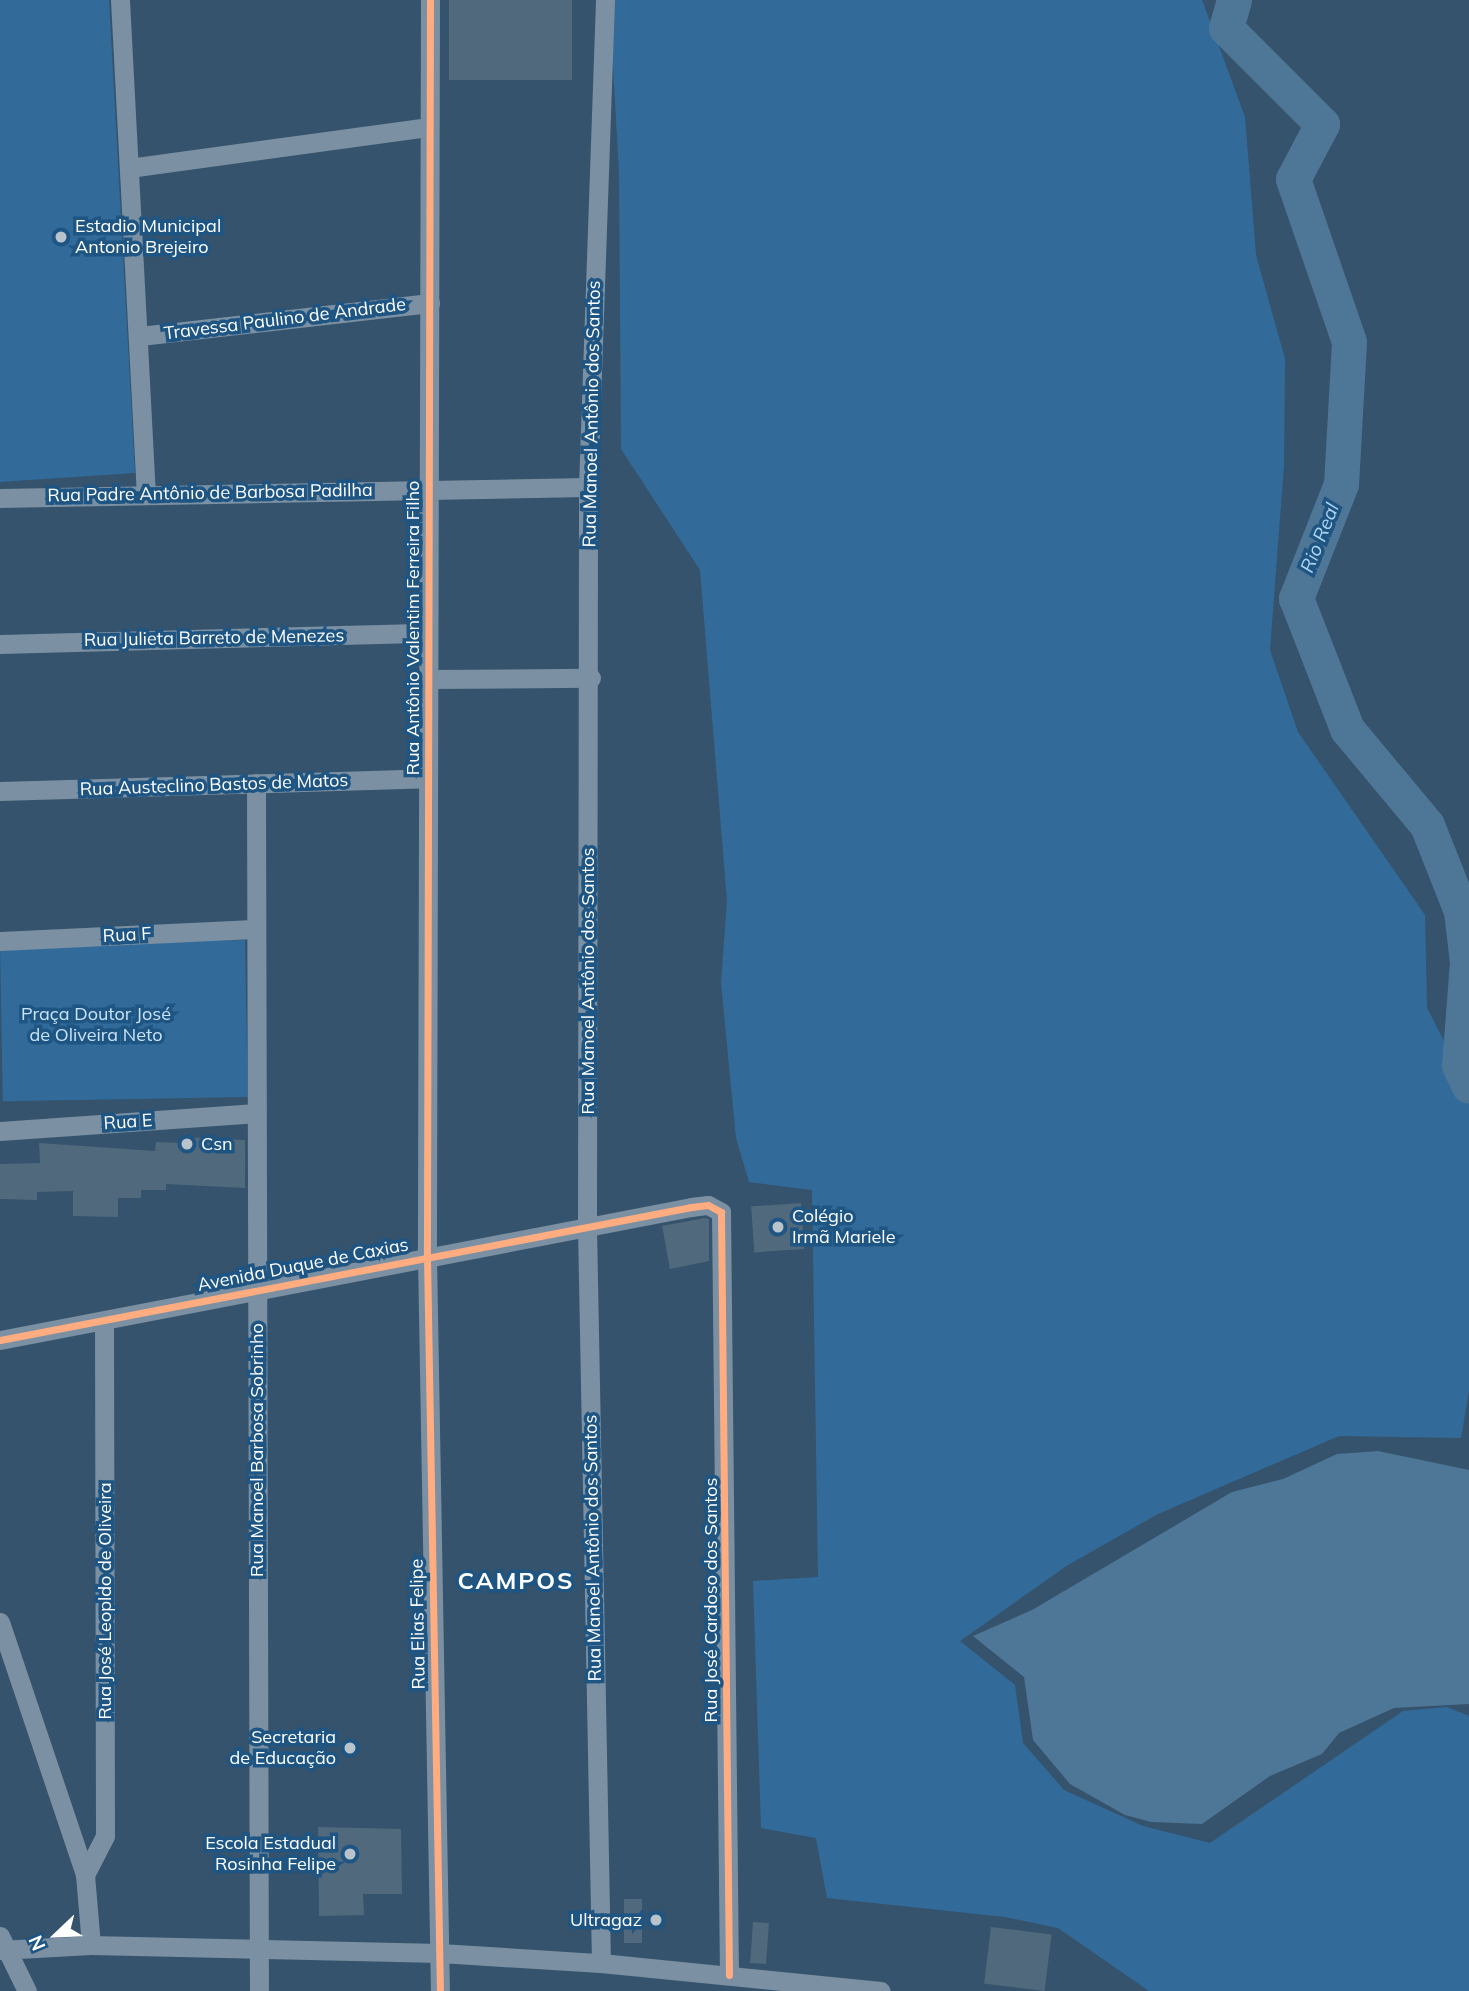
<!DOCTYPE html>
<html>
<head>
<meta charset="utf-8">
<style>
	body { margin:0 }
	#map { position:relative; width:1469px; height:1991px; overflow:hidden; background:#35536c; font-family:Mulish,sans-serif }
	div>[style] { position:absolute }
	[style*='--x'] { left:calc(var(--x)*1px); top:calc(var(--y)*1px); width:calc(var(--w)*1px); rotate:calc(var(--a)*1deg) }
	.green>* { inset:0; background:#326b9a; transform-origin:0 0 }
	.water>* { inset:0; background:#4e7697 }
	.river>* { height:35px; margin:-17.5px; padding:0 17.5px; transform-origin:17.5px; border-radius:17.5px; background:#4e7697 }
	.building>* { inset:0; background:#50697d; transform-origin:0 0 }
	.minor>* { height:19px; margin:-9.5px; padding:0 9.5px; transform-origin:9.5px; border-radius:9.5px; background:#7b90a2 }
	.cycleway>* { height:7px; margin:-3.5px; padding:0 3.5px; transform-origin:3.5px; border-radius:3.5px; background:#ffac80 }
	.dots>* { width:19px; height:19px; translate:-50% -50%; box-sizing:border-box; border:4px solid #1e5583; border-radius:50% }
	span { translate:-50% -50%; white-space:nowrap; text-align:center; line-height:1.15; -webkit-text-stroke:7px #1e5583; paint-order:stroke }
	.poi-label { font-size:18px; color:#fff }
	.left { translate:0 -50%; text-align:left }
	.right { translate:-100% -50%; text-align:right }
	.street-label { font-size:18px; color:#fff }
	.park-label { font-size:18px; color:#c9e3f7 }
	.water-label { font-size:19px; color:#b0d5f1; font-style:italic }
	.district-label { font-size:24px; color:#fff; font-weight:700; letter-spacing:2px }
	.north { position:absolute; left:21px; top:1900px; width:70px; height:70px; -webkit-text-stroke:5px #1e5583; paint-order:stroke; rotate:247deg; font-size:19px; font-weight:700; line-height:28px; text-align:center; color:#fff }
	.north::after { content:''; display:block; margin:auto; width:24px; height:32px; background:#fff; clip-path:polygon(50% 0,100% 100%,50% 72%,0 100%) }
</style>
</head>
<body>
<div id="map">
	<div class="green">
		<div style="clip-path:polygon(0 0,109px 0,135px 473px,0 482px)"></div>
		<div style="clip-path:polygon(609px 0,1202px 0,1245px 117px,1256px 255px,1285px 359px,1284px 465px,1270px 650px,1298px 732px,1425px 915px,1427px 1008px,1469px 1089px,1469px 1391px,1461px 1438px,1339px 1436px,1158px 1514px,1068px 1565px,960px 1641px,1015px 1685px,1023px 1743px,1064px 1790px,1143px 1826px,1210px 1843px,1403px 1711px,1447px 1707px,1469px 1716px,1469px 1991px,1149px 1991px,1058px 1928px,1005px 1917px,827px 1898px,816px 1838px,761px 1828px,753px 1581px,818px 1577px,812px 1190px,749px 1182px,736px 1138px,721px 983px,727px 901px,700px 570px,621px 449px,619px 171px)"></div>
		<div style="left:245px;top:940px;width:157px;height:245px;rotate:89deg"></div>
	</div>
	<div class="water">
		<div style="clip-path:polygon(1378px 1451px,1469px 1470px,1469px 1704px,1394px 1708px,1339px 1733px,1322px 1754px,1270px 1776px,1202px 1824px,1151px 1822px,1125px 1815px,1070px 1784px,1033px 1740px,1024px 1677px,973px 1636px,1032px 1610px,1232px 1492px,1283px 1479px,1337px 1454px)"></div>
	</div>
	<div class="river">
		<div style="--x:1234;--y:0;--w:29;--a:106"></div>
		<div style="--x:1226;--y:28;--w:136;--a:45"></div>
		<div style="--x:1322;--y:124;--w:62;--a:117.8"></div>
		<div style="--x:1293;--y:179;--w:172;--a:71"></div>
		<div style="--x:1349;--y:342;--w:142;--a:93.2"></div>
		<div style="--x:1341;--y:484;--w:123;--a:111.5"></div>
		<div style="--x:1296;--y:598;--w:141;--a:68.7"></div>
		<div style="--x:1347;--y:729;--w:125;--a:50.2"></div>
		<div style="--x:1427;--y:825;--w:92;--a:68.4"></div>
		<div style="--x:1461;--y:911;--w:51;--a:83.3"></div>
		<div style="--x:1467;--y:962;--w:103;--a:94.4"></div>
		<div style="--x:1459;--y:1065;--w:23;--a:65"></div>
	</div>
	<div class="building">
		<div style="left:449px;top:0;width:123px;height:80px"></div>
		<div style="clip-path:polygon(181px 1137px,245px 1140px,245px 1188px,166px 1184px,166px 1190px,141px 1190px,141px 1198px,118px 1198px,118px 1217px,73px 1216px,73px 1191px,37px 1192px,37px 1200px,0 1199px,0 1164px,40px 1163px,39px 1143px,155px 1151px,156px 1142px,181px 1143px)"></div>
		<div style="left:801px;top:1203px;width:46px;height:50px;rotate:86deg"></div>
		<div style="clip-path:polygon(705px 1218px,709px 1219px,709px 1261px,670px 1269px,662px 1226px)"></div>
		<div style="clip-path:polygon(318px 1827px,401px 1829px,402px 1894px,363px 1894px,364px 1915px,319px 1916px)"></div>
		<div style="left:624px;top:1899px;width:18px;height:44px"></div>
		<div style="left:753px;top:1922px;width:16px;height:41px;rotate:4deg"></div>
		<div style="left:991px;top:1927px;width:61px;height:57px;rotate:7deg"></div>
	</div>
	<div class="minor">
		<div style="--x:120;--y:0;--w:495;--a:87"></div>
		<div style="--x:430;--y:0;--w:1257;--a:90.14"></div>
		<div style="--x:427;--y:1257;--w:734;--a:88.99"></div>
		<div style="--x:129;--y:168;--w:303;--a:-7.8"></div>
		<div style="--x:140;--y:336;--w:292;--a:-6.5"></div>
		<div style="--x:0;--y:498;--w:588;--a:-1.07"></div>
		<div style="--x:0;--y:644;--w:428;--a:-1.5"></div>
		<div style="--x:428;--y:679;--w:163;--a:-0.4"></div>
		<div style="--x:256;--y:783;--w:1208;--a:89.86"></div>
		<div style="--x:0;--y:791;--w:428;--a:-1.7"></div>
		<div style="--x:0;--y:941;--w:254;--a:-2.7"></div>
		<div style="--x:0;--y:1131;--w:257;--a:-4"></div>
		<div style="--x:0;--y:1340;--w:704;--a:-10.89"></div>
		<div style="--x:691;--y:1207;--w:17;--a:-7"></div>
		<div style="--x:708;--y:1205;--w:15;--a:28"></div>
		<div style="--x:721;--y:1212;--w:763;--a:89.4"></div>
		<div style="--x:0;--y:1622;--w:267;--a:71.4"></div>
		<div style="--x:85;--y:1875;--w:70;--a:85.1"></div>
		<div style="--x:85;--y:1875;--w:44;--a:-62.9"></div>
		<div style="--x:105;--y:1836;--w:514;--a:-90.11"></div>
		<div style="--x:0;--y:1936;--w:61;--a:63.9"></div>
		<div style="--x:0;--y:1950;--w:91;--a:-3.1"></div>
		<div style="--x:91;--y:1945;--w:349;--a:1.3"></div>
		<div style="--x:440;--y:1953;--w:161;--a:3.6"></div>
		<div style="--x:601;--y:1963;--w:281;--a:5.7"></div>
		<div style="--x:601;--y:1963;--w:736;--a:-91.09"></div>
		<div style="--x:587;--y:1227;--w:740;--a:-89.92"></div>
		<div style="--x:588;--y:487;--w:487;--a:-88"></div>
	</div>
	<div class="cycleway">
		<div style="--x:430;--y:0;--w:1257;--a:90.14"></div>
		<div style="--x:427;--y:1257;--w:734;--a:88.99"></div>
		<div style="--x:0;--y:1340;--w:704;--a:-10.89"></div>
		<div style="--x:691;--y:1207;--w:17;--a:-7"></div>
		<div style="--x:708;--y:1205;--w:15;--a:28"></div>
		<div style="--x:721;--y:1212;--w:763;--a:89.4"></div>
	</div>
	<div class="dots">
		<div style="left:61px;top:237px;background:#b8c3cc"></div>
		<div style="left:187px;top:1144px;background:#b8c3cc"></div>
		<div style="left:778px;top:1227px;background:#b8c3cc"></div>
		<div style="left:350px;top:1748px;background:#b8c3cc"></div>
		<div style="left:350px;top:1854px;background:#b8c3cc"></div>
		<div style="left:656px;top:1920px;background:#b8c3cc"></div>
	</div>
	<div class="poi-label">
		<span class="left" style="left:75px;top:237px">Estadio Municipal<br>Antonio Brejeiro</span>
		<span class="left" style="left:201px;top:1144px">Csn</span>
		<span class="left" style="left:792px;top:1227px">Colégio<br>Irmã Mariele</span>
		<span class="right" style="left:336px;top:1748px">Secretaria<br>de Educação</span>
		<span class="right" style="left:336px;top:1854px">Escola Estadual<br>Rosinha Felipe</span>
		<span class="right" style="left:642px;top:1920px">Ultragaz</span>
	</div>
	<div class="street-label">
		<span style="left:285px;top:319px;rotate:-7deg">Travessa Paulino de Andrade</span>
		<span style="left:592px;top:414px;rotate:-89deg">Rua Manoel Antônio dos Santos</span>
		<span style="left:210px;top:493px;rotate:-1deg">Rua Padre Antônio de Barbosa Padilha</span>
		<span style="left:413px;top:628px;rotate:-90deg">Rua Antônio Valentim Ferreira Filho</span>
		<span style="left:214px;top:638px;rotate:-1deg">Rua Julieta Barreto de Menezes</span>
		<span style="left:214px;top:785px;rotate:-2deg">Rua Austeclino Bastos de Matos</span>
		<span style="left:127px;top:935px;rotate:-3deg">Rua F</span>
		<span style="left:588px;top:981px;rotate:-90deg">Rua Manoel Antônio dos Santos</span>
		<span style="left:128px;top:1122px;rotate:-4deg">Rua E</span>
		<span style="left:303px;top:1265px;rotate:-11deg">Avenida Duque de Caxias</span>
		<span style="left:257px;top:1450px;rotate:-90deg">Rua Manoel Barbosa Sobrinho</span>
		<span style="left:593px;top:1548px;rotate:-91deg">Rua Manoel Antônio dos Santos</span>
		<span style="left:711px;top:1600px;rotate:-90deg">Rua José Cardoso dos Santos</span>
		<span style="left:105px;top:1601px;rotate:-90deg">Rua José Leopldo de Oliveira</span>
		<span style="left:418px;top:1624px;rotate:-91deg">Rua Elias Felipe</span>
	</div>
	<div class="park-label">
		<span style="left:96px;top:1025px">Praça Doutor José<br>de Oliveira Neto</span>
	</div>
	<div class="water-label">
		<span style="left:1320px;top:538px;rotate:-68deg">Rio Real</span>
	</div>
	<div class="district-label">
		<span style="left:516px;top:1581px">CAMPOS</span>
	</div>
	<div class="north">N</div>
</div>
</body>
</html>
